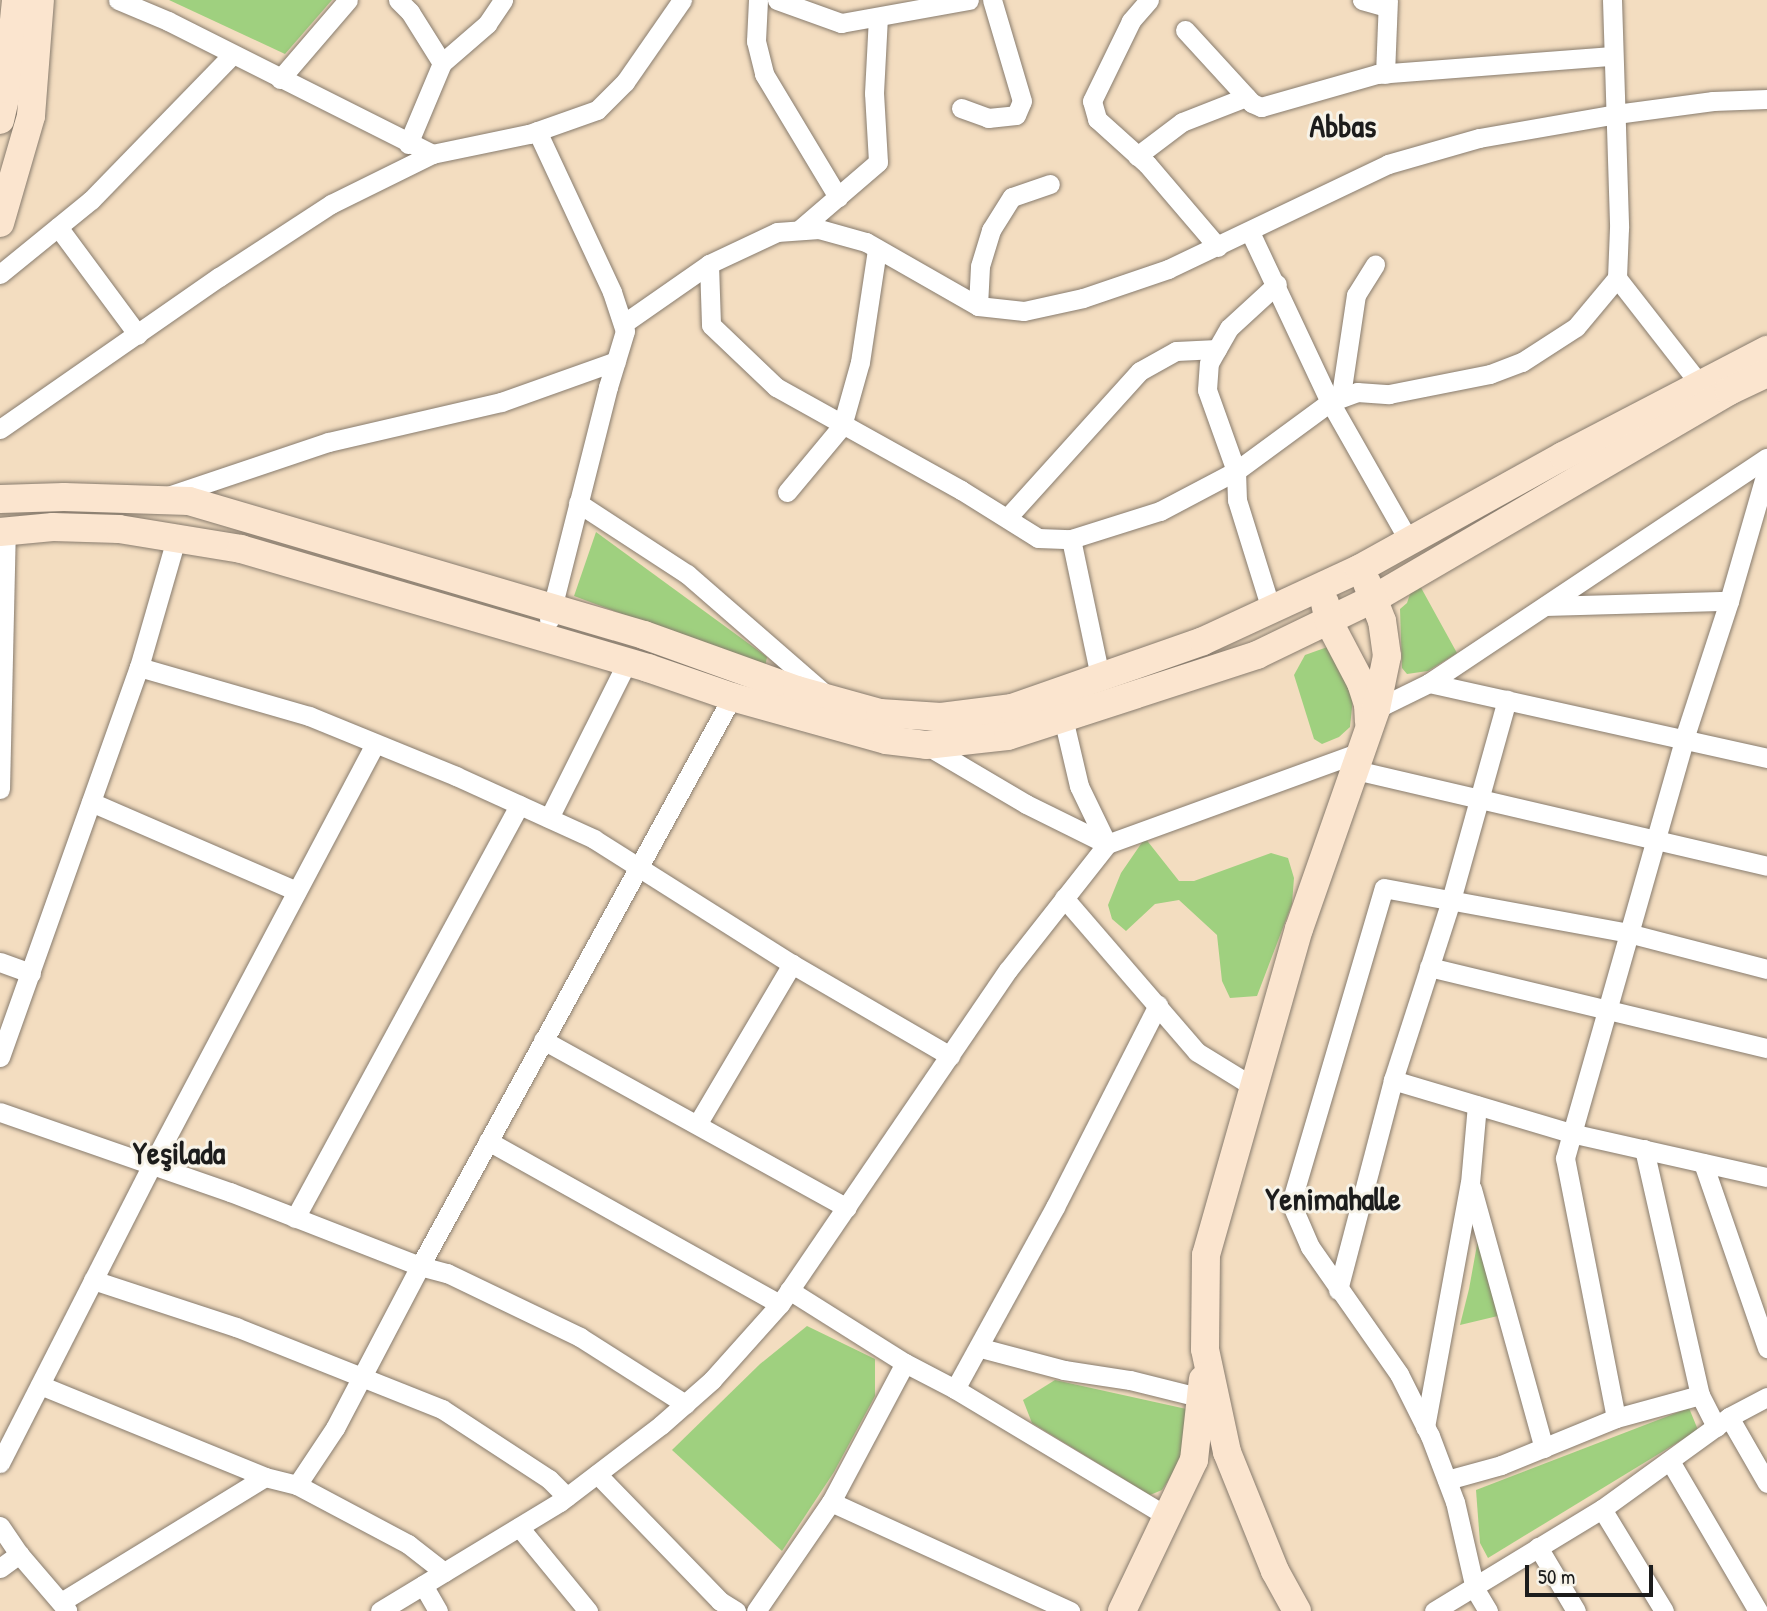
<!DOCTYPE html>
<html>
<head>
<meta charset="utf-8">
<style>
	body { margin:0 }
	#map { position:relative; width:1767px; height:1611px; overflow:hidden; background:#f3ddc0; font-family:"Patrick Hand",sans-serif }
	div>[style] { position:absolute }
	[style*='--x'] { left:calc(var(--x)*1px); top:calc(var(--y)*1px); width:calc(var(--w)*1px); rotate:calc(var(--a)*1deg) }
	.green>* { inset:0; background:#9fd07f }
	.roads { filter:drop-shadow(0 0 2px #887c6e) drop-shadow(0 0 2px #887c6e) }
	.street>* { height:19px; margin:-9.5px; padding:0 9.5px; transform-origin:9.5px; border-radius:9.5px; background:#fff }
	.secondary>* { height:28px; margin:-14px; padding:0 14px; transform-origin:14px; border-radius:14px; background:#fbe5cf }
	span { translate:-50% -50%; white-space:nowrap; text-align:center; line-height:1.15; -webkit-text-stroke:6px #f7f3e8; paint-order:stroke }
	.district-label { font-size:32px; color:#1c1c1c; font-weight:700 }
	.scale { position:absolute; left:1525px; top:1565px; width:128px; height:32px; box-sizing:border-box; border:4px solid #1c1c1c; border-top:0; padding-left:9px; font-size:21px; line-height:24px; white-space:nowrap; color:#1c1c1c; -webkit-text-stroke:5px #f7f3e8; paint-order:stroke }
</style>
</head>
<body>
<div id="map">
	<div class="green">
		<div style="clip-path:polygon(169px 0,332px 0,285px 54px)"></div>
		<div style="clip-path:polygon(596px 532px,767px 657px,765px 667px,574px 596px)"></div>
		<div style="clip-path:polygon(1419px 584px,1457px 653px,1428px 671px,1407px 674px,1402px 668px,1400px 609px,1407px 603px,1412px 588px)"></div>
		<div style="clip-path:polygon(1333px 645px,1353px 698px,1350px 727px,1339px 737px,1322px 744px,1314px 739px,1294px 675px,1305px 655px)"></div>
		<div style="clip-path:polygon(1145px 838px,1179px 881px,1194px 881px,1271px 853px,1288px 858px,1294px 878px,1292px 904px,1257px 996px,1230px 998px,1222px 981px,1217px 935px,1179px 900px,1155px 904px,1126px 931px,1112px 919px,1108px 905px,1121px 873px)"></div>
		<div style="clip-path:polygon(1479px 1234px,1502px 1315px,1460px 1325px,1469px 1289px)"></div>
		<div style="clip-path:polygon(807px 1326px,875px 1359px,875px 1396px,834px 1472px,782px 1551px,672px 1450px,760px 1364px)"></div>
		<div style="clip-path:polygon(1055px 1380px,1191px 1410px,1179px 1464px,1162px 1490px,1150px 1495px,1032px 1423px,1023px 1400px)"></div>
		<div style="clip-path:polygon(1689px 1408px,1698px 1430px,1488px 1558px,1480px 1543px,1476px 1490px)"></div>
	</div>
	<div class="roads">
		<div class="street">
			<div style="--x:118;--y:0;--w:54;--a:22.8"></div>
			<div style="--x:168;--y:21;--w:296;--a:26.7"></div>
			<div style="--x:398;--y:0;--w:17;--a:45"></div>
			<div style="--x:410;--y:12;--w:60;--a:57.9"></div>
			<div style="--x:758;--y:0;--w:41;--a:92.8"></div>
			<div style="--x:756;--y:41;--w:34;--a:76"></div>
			<div style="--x:764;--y:74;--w:144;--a:59"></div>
			<div style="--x:777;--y:0;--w:68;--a:19.8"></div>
			<div style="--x:841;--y:23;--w:130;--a:-10.2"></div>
			<div style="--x:1149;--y:0;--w:28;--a:131"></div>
			<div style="--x:1131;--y:21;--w:89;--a:116"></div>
			<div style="--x:1092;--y:101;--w:19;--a:74"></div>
			<div style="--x:1097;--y:119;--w:67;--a:42"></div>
			<div style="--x:1147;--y:164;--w:109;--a:49.5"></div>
			<div style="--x:1362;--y:0;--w:26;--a:16"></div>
			<div style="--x:1612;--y:0;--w:228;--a:88.2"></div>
			<div style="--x:1619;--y:228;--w:50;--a:92.3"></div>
			<div style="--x:1617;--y:278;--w:133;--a:52"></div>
			<div style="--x:1185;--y:30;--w:99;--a:47.5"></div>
			<div style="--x:1252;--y:103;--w:10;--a:24"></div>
			<div style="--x:1261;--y:107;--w:121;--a:-15.9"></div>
			<div style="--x:1377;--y:74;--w:236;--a:-4.4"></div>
			<div style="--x:1385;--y:74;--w:74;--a:-87.7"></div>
			<div style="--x:280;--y:79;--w:104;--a:-49.3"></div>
			<div style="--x:961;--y:108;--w:29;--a:20"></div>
			<div style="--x:988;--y:118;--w:28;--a:-6"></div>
			<div style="--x:1016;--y:115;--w:15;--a:-67"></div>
			<div style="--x:1022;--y:101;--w:105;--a:-106.5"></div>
			<div style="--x:537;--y:131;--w:178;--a:65"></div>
			<div style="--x:612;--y:292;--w:41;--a:71.6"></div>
			<div style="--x:625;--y:331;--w:59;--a:106.9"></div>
			<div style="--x:608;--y:387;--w:240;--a:104.2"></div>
			<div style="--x:408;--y:144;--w:88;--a:-67.2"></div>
			<div style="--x:442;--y:63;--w:60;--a:-40.9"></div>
			<div style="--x:487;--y:24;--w:29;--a:-56"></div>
			<div style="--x:1137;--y:156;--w:56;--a:-37.1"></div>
			<div style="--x:1182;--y:122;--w:69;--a:-21.3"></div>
			<div style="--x:58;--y:227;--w:134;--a:53.5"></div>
			<div style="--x:799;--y:230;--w:104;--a:-40.7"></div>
			<div style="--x:878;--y:162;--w:69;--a:-93.3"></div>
			<div style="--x:874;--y:93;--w:76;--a:-87"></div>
			<div style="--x:1250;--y:232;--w:188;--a:64.8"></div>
			<div style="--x:1330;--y:402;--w:117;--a:143.7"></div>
			<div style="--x:1236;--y:471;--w:29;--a:88"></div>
			<div style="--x:1237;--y:500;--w:114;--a:72.7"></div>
			<div style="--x:709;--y:264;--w:61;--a:88.1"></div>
			<div style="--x:711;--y:325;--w:90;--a:43.6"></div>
			<div style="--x:776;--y:387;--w:212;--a:29.1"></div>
			<div style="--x:961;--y:490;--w:91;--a:31.9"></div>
			<div style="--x:1038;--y:538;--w:33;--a:2"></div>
			<div style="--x:1071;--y:539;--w:93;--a:-17.5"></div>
			<div style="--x:1160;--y:511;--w:86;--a:-27.8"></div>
			<div style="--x:1236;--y:471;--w:86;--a:-109.7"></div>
			<div style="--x:1207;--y:390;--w:27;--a:-86"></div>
			<div style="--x:1209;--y:363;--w:40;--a:-60.3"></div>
			<div style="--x:1229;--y:328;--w:65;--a:-42.5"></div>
			<div style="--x:0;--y:274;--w:117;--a:-39.1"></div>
			<div style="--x:91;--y:200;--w:202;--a:-45.8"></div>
			<div style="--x:978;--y:306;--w:40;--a:-87.1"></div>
			<div style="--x:980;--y:266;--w:38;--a:-73"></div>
			<div style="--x:991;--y:230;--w:39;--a:-58"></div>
			<div style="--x:1012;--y:197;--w:40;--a:-18.9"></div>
			<div style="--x:623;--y:324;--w:105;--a:-34.9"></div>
			<div style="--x:709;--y:264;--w:75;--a:-25.2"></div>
			<div style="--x:777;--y:232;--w:42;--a:-4.1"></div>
			<div style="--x:819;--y:229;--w:49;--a:15.5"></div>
			<div style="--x:866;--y:242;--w:129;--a:29.7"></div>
			<div style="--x:978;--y:306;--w:46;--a:6.2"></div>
			<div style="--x:1024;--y:311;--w:60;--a:-12.4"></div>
			<div style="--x:1083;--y:298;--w:90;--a:-18.8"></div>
			<div style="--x:1168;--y:269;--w:244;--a:-25.5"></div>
			<div style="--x:1388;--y:164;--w:95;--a:-15.9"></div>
			<div style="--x:1479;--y:138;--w:139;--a:-9.9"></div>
			<div style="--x:1616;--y:114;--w:98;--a:-7.6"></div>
			<div style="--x:1713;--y:101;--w:54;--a:-2.1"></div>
			<div style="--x:1341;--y:395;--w:101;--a:-81.5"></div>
			<div style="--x:1356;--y:295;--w:36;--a:-58"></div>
			<div style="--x:0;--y:429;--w:267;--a:-34.8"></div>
			<div style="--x:219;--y:277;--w:134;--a:-33.1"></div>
			<div style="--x:331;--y:204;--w:113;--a:-26.3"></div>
			<div style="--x:432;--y:154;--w:99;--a:-11.7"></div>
			<div style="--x:529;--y:134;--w:72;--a:-19.4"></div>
			<div style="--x:597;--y:110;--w:40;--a:-45"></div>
			<div style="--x:625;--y:82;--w:100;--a:-55.2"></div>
			<div style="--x:787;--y:492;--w:86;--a:-50.2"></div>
			<div style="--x:842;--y:426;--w:66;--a:-74.3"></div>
			<div style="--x:860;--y:362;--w:114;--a:-81.4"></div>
			<div style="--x:168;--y:496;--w:169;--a:-18.6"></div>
			<div style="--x:328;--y:442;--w:178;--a:-13"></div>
			<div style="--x:501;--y:402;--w:122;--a:-19.6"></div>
			<div style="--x:578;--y:503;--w:130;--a:33.1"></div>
			<div style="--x:687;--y:574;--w:184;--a:41"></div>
			<div style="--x:1007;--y:518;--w:198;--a:-47.9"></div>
			<div style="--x:1140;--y:371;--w:41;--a:-29.1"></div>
			<div style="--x:1176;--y:351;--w:41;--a:-2.8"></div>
			<div style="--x:1071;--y:539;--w:141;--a:78.1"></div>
			<div style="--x:1409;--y:541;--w:160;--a:-119.6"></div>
			<div style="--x:1330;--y:402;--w:29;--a:-20"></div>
			<div style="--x:1357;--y:392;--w:32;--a:4"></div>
			<div style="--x:1389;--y:394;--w:103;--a:-11.2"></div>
			<div style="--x:1490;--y:374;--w:34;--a:-21"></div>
			<div style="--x:1522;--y:362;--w:64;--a:-32.9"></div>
			<div style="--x:1576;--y:327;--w:64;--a:-50.1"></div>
			<div style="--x:1545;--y:606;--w:184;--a:-1.6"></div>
			<div style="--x:139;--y:667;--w:177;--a:16.1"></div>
			<div style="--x:309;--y:716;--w:159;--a:22.2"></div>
			<div style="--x:456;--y:776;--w:152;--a:24.5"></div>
			<div style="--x:594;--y:839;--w:234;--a:32.3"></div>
			<div style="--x:792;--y:964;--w:183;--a:30.2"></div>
			<div style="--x:1429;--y:683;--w:406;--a:-33.7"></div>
			<div style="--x:1376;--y:709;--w:59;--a:-26.1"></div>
			<div style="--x:1429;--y:683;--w:346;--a:12.5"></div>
			<div style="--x:926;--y:745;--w:116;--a:30.5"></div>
			<div style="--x:1026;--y:804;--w:90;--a:26.3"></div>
			<div style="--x:1107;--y:844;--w:271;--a:-20"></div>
			<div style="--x:1355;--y:770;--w:423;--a:13.1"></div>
			<div style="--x:0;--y:789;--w:257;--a:-88.7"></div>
			<div style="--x:91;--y:802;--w:224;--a:23.4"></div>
			<div style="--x:549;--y:818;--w:174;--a:-63.4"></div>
			<div style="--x:1064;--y:898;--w:203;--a:49.2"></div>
			<div style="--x:1197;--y:1052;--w:67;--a:31.6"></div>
			<div style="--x:0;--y:962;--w:33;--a:20"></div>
			<div style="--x:1429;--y:967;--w:348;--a:13.5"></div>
			<div style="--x:543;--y:1040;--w:347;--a:28.9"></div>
			<div style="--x:0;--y:1057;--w:414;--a:-70.4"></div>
			<div style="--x:139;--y:667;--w:133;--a:-73.9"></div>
			<div style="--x:1393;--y:1080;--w:186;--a:16.6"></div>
			<div style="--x:1571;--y:1133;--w:201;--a:12.7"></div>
			<div style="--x:0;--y:1112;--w:244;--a:19.2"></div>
			<div style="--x:230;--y:1192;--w:204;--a:21.3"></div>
			<div style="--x:420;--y:1266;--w:28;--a:15"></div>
			<div style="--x:447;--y:1273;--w:148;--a:25.7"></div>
			<div style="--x:580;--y:1337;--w:125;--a:32.5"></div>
			<div style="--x:698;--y:1123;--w:185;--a:-59.4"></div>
			<div style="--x:488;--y:1141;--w:334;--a:29.2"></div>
			<div style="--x:1644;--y:1149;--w:252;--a:77.2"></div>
			<div style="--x:1700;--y:1395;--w:36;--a:63"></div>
			<div style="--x:1703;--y:1163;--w:196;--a:70.9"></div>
			<div style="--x:1472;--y:1189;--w:269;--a:74.5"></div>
			<div style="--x:295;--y:1218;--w:470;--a:-61.5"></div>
			<div style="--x:93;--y:1280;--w:151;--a:18.2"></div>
			<div style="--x:236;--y:1327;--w:222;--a:21.7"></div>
			<div style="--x:442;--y:1409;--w:128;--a:33.2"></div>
			<div style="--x:549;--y:1479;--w:25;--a:45"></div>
			<div style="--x:789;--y:1290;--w:137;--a:32.2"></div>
			<div style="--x:905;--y:1363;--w:56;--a:27.5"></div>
			<div style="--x:955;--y:1389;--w:246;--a:31"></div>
			<div style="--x:1338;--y:1290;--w:217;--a:-75.3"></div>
			<div style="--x:1393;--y:1080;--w:189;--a:-72.1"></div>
			<div style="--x:1451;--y:900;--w:208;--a:-74.4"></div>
			<div style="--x:981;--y:1348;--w:86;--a:14.8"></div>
			<div style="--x:1064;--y:1370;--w:67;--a:8.6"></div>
			<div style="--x:1130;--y:1380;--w:74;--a:14"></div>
			<div style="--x:40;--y:1385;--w:243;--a:22.2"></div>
			<div style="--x:265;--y:1477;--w:33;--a:14"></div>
			<div style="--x:297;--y:1485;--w:126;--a:28"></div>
			<div style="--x:408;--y:1544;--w:46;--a:37.9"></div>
			<div style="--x:955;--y:1389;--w:208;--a:-61.2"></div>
			<div style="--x:1055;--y:1207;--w:227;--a:-63"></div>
			<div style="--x:1729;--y:1417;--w:76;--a:60.1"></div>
			<div style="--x:1616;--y:1418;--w:265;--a:-101.1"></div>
			<div style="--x:1565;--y:1158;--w:436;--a:-74.1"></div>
			<div style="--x:1684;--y:739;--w:145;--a:-71.9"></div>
			<div style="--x:1729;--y:601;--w:137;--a:-73.9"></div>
			<div style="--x:1425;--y:1427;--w:248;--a:-79.6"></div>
			<div style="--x:1470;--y:1183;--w:78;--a:-84.9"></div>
			<div style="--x:1670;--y:1461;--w:174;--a:59.6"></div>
			<div style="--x:0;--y:1463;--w:335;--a:-63"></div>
			<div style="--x:152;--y:1165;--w:476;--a:-62.1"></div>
			<div style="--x:597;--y:1474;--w:177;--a:45.9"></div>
			<div style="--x:720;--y:1601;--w:19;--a:32"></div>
			<div style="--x:1447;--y:1480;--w:56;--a:-15.5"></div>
			<div style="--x:1501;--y:1465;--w:124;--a:-22.2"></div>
			<div style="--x:1616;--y:1418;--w:87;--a:-15.3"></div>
			<div style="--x:297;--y:1485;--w:69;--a:-56.3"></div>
			<div style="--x:335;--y:1428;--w:183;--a:-62.3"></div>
			<div style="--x:420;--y:1266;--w:649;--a:-61.26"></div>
			<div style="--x:831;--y:1502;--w:263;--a:24.5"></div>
			<div style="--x:1602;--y:1509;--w:119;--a:58.7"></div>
			<div style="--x:0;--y:1526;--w:34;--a:56"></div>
			<div style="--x:19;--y:1554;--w:74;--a:49.4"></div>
			<div style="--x:519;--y:1527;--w:109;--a:50.6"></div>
			<div style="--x:1538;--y:1547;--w:74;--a:59.3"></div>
			<div style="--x:0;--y:1568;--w:24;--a:-36"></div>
			<div style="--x:423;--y:1585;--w:30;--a:60"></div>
			<div style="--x:61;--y:1602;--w:239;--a:-31.5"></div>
			<div style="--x:380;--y:1611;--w:210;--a:-31.2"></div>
			<div style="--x:560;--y:1502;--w:127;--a:-37.3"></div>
			<div style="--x:661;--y:1425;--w:68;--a:-41.4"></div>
			<div style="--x:712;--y:1380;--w:102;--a:-48.2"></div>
			<div style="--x:780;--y:1304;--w:404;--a:-55.7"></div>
			<div style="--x:1008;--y:970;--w:160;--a:-51.8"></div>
			<div style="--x:1107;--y:844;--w:64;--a:-115.8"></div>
			<div style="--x:1079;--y:786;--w:70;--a:-103.2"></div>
			<div style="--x:756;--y:1611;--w:132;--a:-55.5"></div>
			<div style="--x:831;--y:1502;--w:157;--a:-62"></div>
			<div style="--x:1434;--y:1611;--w:197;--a:-31.3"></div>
			<div style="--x:1602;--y:1509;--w:157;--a:-35.9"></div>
			<div style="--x:1729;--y:1417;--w:43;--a:-27.8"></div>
			<div style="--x:1488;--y:1611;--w:26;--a:-121"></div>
			<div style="--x:1475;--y:1589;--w:89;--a:-102.9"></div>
			<div style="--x:1455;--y:1502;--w:71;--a:-110.7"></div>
			<div style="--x:1430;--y:1436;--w:69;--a:-116.6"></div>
			<div style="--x:1399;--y:1374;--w:155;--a:-125"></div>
			<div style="--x:1310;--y:1247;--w:48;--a:-113.4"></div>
			<div style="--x:1291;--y:1203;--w:328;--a:-73.6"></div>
			<div style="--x:1384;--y:888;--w:248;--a:10.4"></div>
			<div style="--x:1628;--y:933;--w:144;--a:14.5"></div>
		</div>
		<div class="secondary">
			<div style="--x:0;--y:120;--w:32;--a:-77"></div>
			<div style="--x:7;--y:89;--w:89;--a:-84.2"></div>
			<div style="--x:0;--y:223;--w:111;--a:-73.8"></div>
			<div style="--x:31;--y:116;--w:116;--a:-85.6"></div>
			<div style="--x:0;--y:499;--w:64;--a:-1.8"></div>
			<div style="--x:64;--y:497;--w:125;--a:1.8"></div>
			<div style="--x:189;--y:501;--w:474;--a:16.4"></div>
			<div style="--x:644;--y:635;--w:163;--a:19.8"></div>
			<div style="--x:797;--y:690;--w:86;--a:15.5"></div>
			<div style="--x:880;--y:713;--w:61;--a:3.8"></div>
			<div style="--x:941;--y:717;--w:72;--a:-7.2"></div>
			<div style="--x:1012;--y:708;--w:202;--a:-19.3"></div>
			<div style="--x:1203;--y:641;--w:172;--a:-24.8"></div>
			<div style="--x:1359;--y:569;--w:233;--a:-29"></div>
			<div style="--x:1563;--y:456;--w:230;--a:-27.5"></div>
			<div style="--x:0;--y:532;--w:53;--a:-5.4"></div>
			<div style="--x:53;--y:527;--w:66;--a:1.7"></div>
			<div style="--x:119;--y:529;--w:124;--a:9.3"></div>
			<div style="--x:241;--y:549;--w:424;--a:16.3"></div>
			<div style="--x:648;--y:668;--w:89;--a:19"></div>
			<div style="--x:732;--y:697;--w:160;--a:15.6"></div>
			<div style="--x:886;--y:740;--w:40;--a:7.1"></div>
			<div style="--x:926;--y:745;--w:82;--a:-6.3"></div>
			<div style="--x:1008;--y:736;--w:262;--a:-18"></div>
			<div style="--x:1257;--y:655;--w:131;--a:-25.8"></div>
			<div style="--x:1375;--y:598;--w:410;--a:-30.3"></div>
			<div style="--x:1729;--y:391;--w:42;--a:-25.3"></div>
			<div style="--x:1325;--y:603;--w:19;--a:78"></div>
			<div style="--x:1329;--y:622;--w:69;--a:62.3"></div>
			<div style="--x:1361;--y:683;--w:22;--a:72"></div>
			<div style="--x:1368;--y:704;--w:17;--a:87"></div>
			<div style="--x:1122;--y:1611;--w:167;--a:-64.5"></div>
			<div style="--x:1194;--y:1460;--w:81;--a:-83.7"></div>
			<div style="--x:1297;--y:1611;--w:46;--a:-118.8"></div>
			<div style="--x:1275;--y:1571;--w:128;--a:-112"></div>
			<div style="--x:1227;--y:1452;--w:105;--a:-102.1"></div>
			<div style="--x:1205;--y:1349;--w:94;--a:-89.4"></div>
			<div style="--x:1206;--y:1255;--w:339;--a:-74.1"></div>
			<div style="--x:1299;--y:929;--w:233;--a:-70.7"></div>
			<div style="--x:1376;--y:709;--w:54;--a:-78.3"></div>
			<div style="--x:1387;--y:656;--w:35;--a:-98"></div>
			<div style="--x:1382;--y:621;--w:41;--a:-111.5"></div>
		</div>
	</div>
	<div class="district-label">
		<span style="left:1343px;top:126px">Abbas</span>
		<span style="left:179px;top:1153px">Yeşilada</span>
		<span style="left:1333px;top:1199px">Yenimahalle</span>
	</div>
	<div class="scale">50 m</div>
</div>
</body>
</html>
